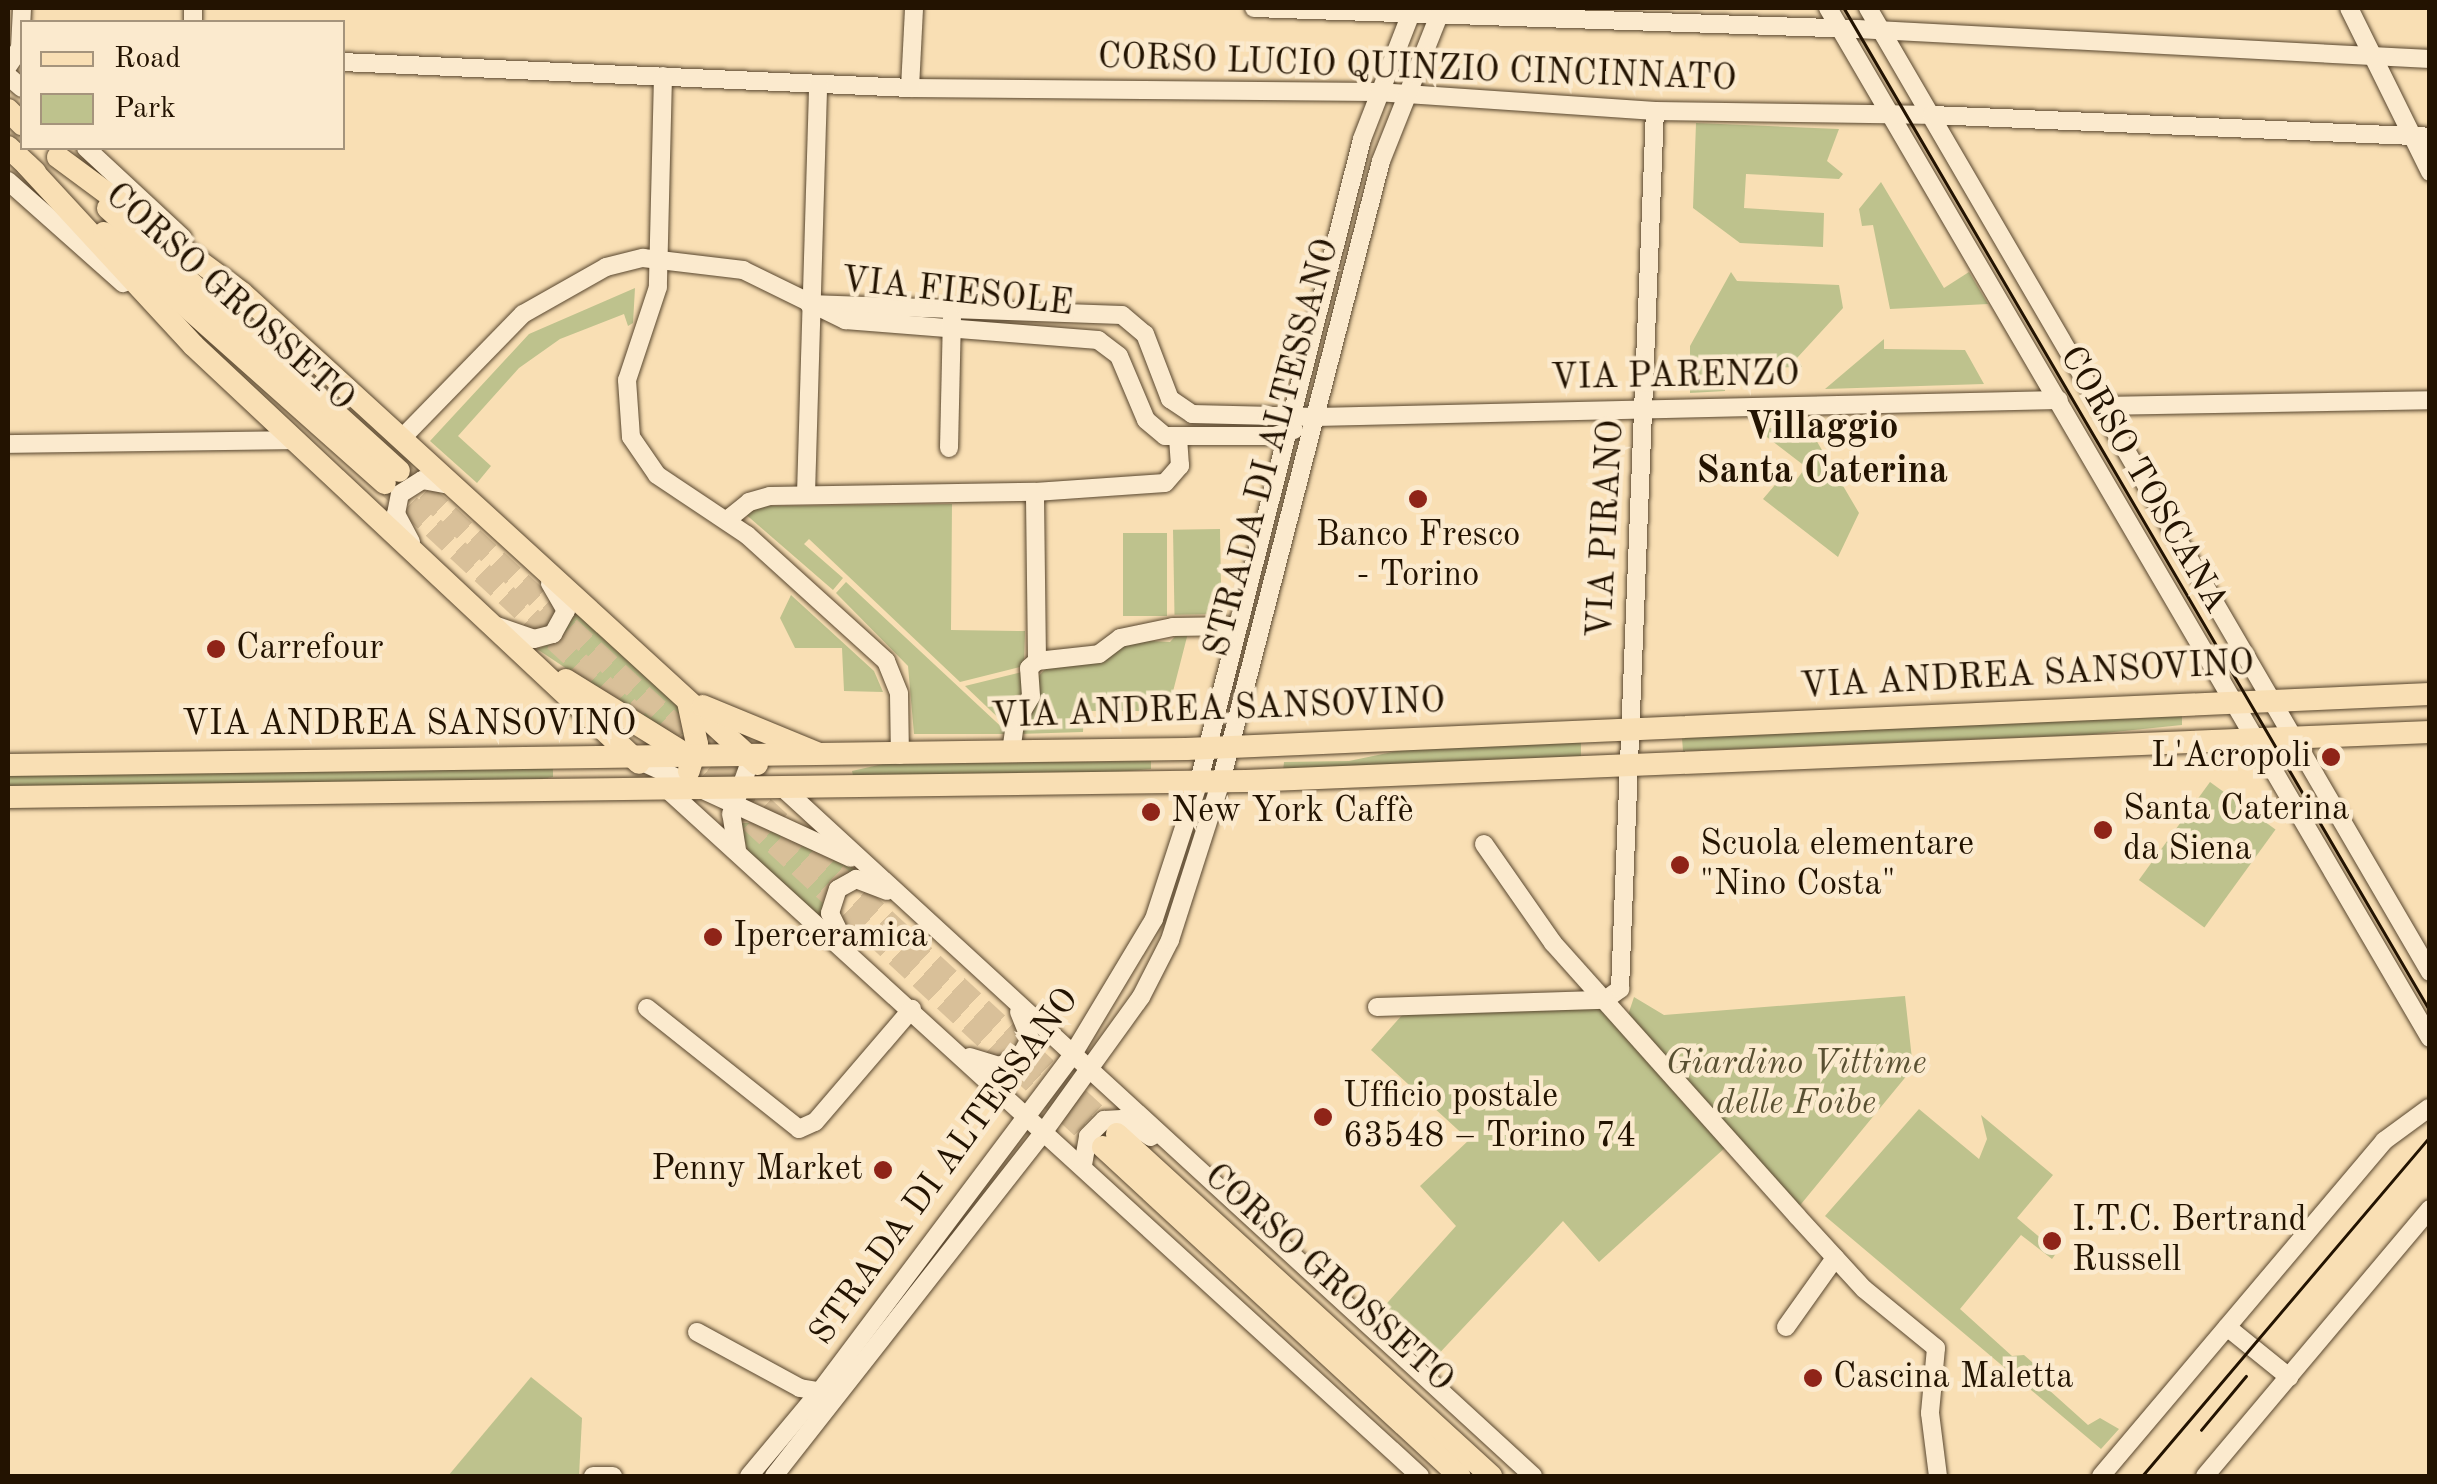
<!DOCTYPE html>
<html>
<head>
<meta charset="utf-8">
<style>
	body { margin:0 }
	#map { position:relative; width:2437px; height:1484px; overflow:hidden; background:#f9dfb4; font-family:"Old Standard TT",serif }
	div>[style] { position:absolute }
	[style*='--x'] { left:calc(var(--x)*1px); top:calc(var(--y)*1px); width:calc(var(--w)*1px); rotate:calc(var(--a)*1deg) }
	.green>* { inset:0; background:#bec28d; transform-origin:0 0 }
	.major-tunnel>* { height:22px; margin-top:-11px; transform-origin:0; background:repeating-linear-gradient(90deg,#d9c099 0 22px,transparent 0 33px) }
	.roads { filter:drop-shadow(0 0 2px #58462e) drop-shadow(0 0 2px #58462e) }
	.minor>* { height:18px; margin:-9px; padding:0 9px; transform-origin:9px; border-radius:9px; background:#fbeace }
	.major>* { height:22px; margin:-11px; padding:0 11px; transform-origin:11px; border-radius:11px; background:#f9dfb4 }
	.tram>* { height:2.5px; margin:-1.25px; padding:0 1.25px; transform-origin:1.25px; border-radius:1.25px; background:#231301 }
	.dots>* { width:28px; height:28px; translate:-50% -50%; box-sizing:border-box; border:5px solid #fbeace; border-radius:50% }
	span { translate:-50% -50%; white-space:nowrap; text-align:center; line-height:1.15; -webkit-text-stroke:9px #fbeace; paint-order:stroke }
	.street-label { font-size:35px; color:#231301 }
	.poi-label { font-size:35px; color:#231301 }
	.left { translate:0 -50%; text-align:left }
	.right { translate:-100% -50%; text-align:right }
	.park-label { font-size:35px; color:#595032; font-style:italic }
	.neighbourhood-label { font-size:38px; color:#231301; font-weight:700 }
	.frame { position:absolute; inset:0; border:10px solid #231301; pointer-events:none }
	.legend { position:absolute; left:20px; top:20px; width:325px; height:130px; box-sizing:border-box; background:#fbeace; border:2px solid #a5947c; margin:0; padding:12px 18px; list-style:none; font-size:30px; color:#231301 }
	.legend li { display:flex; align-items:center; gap:20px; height:50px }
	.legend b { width:50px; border:2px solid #a5947c }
</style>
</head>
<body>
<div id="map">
	<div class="green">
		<div style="clip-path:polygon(1696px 123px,1839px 129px,1827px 161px,1843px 174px,1839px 179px,1746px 174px,1744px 208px,1824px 213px,1823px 247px,1740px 243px,1693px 208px)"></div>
		<div style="clip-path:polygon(1881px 182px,1944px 288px,1969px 272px,1988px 304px,1890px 309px,1873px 225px,1862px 226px,1859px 209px)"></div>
		<div style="clip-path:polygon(1731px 272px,1737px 281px,1839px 285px,1843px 308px,1797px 358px,1802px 367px,1725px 369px,1725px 391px,1690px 393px,1690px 346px)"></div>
		<div style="clip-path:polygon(635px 288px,633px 323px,628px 326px,624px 314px,560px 339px,519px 368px,458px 436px,491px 466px,477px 483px,430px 441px,529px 334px)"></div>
		<div style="clip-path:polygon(1884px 339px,1884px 349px,1965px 350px,1984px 384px,1825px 389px)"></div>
		<div style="clip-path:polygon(1755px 428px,1809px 428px,1859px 513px,1838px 557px,1763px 499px,1780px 479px,1791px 487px,1806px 467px)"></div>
		<div style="clip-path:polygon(952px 504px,951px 630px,1025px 631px,1024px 666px,960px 682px,809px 539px,804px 544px,843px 578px,833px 590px,743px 512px,769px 506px)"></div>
		<div style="left:1220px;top:529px;width:85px;height:47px;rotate:89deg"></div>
		<div style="left:1123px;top:533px;width:44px;height:83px"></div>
		<div style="clip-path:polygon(846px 582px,1009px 734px,914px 734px,908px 666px,836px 593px)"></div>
		<div style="clip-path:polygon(791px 595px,874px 671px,883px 692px,844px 691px,842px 648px,795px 648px,780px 618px)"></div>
		<div style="clip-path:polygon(573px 611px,678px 700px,685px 734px,666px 735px,537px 649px,558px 641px)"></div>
		<div style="clip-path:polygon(1182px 629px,1189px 629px,1168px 711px,1084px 711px,1083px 732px,1019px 734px,1037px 678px,1047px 667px,1133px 640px,1170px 642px)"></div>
		<div style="clip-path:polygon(1026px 671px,1028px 682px,1010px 729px,965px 686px)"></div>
		<div style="clip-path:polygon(2182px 715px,2182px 725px,2085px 735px,1683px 751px,1682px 738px)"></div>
		<div style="clip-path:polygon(1581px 742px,1581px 757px,1283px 771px,1284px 762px,1349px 761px,1402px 750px)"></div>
		<div style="clip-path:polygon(1151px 761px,1151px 769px,1064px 777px,854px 779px,852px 771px,883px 764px)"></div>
		<div style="clip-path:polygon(553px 767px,553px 777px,515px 784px,8px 790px,8px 774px)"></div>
		<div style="left:2210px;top:782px;width:81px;height:121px;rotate:36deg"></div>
		<div style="clip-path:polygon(739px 823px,765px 823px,861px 872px,830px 887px,823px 920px,748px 851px)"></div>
		<div style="clip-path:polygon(1905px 996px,1913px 1068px,1797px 1209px,1627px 1018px,1634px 997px,1664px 1015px)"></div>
		<div style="clip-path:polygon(1603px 1003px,1727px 1146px,1599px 1262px,1563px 1221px,1433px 1360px,1380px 1311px,1456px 1226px,1420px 1186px,1469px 1140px,1371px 1050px,1403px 1014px)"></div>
		<div style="clip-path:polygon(1919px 1109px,1979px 1159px,1987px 1139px,1981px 1115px,2053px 1175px,2017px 1218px,2057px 1252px,2052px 1259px,2021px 1235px,1960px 1309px,2012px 1356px,2024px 1355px,2055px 1382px,2049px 1390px,2088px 1425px,2100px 1418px,2119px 1429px,2101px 1449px,1825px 1216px)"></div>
		<div style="clip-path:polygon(531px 1377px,582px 1418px,579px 1476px,448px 1476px)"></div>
	</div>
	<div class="major-tunnel">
		<div style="--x:400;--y:471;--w:977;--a:42.76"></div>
		<div style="--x:385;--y:483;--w:347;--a:42.8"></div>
		<div style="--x:678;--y:754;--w:579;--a:42.76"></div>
	</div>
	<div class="roads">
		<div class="minor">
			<div style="--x:193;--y:8;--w:14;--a:90"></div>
			<div style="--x:1254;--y:8;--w:603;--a:1.99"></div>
			<div style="--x:1857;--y:29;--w:574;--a:3"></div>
			<div style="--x:1828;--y:8;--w:1193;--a:59.7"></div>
			<div style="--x:1868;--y:8;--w:1116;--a:59.76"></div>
			<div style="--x:2349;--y:8;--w:183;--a:63.7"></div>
			<div style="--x:342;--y:62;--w:569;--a:2.62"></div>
			<div style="--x:910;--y:88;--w:467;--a:0.5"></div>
			<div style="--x:1377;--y:92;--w:279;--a:3.9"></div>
			<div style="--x:1655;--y:111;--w:277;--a:0.8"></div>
			<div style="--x:1932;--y:115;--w:498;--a:2.5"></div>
			<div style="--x:8;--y:66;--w:22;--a:-56"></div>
			<div style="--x:20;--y:48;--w:40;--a:-87.1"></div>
			<div style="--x:8;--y:76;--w:18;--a:41"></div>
			<div style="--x:663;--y:76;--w:211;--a:91.4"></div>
			<div style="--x:658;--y:287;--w:98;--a:108.4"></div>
			<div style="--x:627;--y:380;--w:57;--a:86"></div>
			<div style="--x:631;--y:437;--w:46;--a:55.6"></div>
			<div style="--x:657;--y:475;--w:108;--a:33.7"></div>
			<div style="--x:747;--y:535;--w:188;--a:42.2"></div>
			<div style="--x:886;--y:661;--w:35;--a:68"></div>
			<div style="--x:899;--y:694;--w:61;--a:89.1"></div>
			<div style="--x:910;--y:88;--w:80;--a:-87.1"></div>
			<div style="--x:86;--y:148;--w:132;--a:42.9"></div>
			<div style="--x:8;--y:181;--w:154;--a:41.6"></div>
			<div style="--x:809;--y:304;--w:313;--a:2"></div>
			<div style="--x:1122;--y:315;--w:30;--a:40"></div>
			<div style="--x:1145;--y:334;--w:70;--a:69"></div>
			<div style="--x:1170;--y:399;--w:27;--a:34"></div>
			<div style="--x:1192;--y:414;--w:124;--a:1.4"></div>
			<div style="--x:1316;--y:417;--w:743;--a:-1.31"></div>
			<div style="--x:2100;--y:406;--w:330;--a:-1"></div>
			<div style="--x:401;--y:439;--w:175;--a:-45.7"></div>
			<div style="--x:523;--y:314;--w:95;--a:-29.5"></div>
			<div style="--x:606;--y:267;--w:38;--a:-14"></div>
			<div style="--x:643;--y:258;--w:101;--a:6.8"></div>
			<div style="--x:743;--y:270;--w:114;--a:26.1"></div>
			<div style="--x:845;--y:320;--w:254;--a:4.5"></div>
			<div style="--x:1098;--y:340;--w:26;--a:37"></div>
			<div style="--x:1119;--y:356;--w:69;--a:67.1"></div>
			<div style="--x:1146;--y:420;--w:25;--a:40"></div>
			<div style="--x:1165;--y:436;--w:109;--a:0"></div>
			<div style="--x:1274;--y:436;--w:21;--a:-17"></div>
			<div style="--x:8;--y:444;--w:284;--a:-0.8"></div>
			<div style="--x:949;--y:448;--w:130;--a:-88.7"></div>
			<div style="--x:806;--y:494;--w:410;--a:-88.3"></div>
			<div style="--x:727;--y:520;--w:28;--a:-39"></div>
			<div style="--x:749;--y:502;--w:22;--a:-16"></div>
			<div style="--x:770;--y:496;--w:265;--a:-0.9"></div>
			<div style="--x:1035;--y:492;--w:130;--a:-4"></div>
			<div style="--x:1165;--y:483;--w:23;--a:-49"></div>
			<div style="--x:1180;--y:466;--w:29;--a:-94"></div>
			<div style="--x:411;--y:542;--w:32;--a:-118"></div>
			<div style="--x:396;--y:514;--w:20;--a:-79"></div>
			<div style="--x:400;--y:494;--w:26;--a:-32"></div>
			<div style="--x:422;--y:480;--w:29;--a:10"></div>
			<div style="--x:497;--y:626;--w:39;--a:19"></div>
			<div style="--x:534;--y:639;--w:20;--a:-15"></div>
			<div style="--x:553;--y:634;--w:26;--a:-61"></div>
			<div style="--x:566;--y:611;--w:32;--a:-120"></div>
			<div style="--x:1037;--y:661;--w:62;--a:-6.4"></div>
			<div style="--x:1099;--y:654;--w:26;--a:-37"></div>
			<div style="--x:1120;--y:638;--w:54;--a:-11.7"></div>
			<div style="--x:1173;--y:627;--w:64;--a:-0.9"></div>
			<div style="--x:1011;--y:752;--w:29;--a:-82"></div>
			<div style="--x:1015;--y:723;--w:31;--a:-59"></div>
			<div style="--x:1031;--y:696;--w:28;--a:-94"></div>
			<div style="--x:1029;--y:668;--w:11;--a:-41"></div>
			<div style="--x:1037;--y:661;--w:169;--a:-90.7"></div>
			<div style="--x:638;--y:760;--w:234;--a:24.7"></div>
			<div style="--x:783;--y:788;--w:1018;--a:42.53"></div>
			<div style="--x:668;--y:790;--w:1018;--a:42.37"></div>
			<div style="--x:1484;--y:844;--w:121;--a:55.1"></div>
			<div style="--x:1553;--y:943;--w:366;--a:48.2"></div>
			<div style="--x:1797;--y:1216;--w:99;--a:47.5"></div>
			<div style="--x:1864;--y:1289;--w:93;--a:39.3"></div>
			<div style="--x:1936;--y:1348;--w:65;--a:95.3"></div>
			<div style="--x:1930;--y:1413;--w:64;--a:82.8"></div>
			<div style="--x:737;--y:850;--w:36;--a:-99"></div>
			<div style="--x:731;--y:814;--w:59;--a:-70"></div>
			<div style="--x:844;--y:942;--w:32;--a:-116"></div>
			<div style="--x:830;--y:913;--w:25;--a:-72"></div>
			<div style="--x:838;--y:889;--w:21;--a:-29"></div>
			<div style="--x:856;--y:879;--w:33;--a:21"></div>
			<div style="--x:1377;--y:1007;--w:228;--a:-1.8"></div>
			<div style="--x:1605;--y:1000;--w:19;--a:-36"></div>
			<div style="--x:1620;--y:989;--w:879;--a:-87.72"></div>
			<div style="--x:647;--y:1008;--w:194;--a:38.5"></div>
			<div style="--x:799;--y:1129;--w:17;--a:-24"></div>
			<div style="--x:815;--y:1122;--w:149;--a:-49.4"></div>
			<div style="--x:970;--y:1057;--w:30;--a:17"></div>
			<div style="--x:999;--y:1066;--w:23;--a:-23"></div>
			<div style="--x:1020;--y:1057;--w:21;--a:-61"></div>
			<div style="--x:1030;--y:1039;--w:29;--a:-112"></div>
			<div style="--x:1083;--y:1165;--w:29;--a:-80"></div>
			<div style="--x:1088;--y:1136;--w:23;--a:-45"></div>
			<div style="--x:1104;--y:1120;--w:18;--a:-3"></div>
			<div style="--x:1122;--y:1119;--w:34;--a:32"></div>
			<div style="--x:1786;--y:1327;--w:85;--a:-54.6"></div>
			<div style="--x:2227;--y:1327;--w:80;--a:38.9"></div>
			<div style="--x:697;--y:1332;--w:117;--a:28.5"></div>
			<div style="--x:800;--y:1388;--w:27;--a:10"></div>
			<div style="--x:593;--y:1476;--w:20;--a:0"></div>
			<div style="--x:749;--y:1476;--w:112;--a:-50.1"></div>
			<div style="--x:821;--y:1390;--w:420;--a:-53.1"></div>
			<div style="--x:1073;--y:1054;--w:157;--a:-59"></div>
			<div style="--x:1154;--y:919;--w:145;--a:-71.9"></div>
			<div style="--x:1199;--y:781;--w:662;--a:-75.75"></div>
			<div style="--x:1362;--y:139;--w:141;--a:-68.7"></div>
			<div style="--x:774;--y:1476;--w:439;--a:-51.9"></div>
			<div style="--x:1045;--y:1130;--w:164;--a:-54.2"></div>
			<div style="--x:1141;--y:997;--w:64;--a:-63"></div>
			<div style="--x:1170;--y:940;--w:167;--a:-72.2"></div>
			<div style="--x:1221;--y:781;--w:640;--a:-75.53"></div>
			<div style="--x:1381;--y:161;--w:165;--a:-68.3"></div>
			<div style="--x:2101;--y:1476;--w:439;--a:-49.8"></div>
			<div style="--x:2384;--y:1141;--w:56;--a:-36.3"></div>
			<div style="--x:2205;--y:1476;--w:349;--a:-49.9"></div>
		</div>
		<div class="major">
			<div style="--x:8;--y:110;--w:20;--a:45"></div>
			<div style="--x:8;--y:147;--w:37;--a:43"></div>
			<div style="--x:58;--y:157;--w:229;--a:36.5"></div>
			<div style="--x:242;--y:293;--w:698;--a:42.44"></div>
			<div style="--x:27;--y:165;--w:245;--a:47.3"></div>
			<div style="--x:193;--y:345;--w:611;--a:43.14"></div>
			<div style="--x:108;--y:208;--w:392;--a:42.1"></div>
			<div style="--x:104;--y:233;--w:376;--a:41.7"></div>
			<div style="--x:566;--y:680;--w:148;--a:31.8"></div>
			<div style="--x:688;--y:702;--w:43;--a:77.9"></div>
			<div style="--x:697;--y:744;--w:28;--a:107"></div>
			<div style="--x:703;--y:706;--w:123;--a:22.4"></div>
			<div style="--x:8;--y:765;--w:1178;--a:-0.78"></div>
			<div style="--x:1186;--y:749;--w:1245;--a:-2.53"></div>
			<div style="--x:8;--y:797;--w:1238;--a:-0.74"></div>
			<div style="--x:1246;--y:781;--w:1185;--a:-2.37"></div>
			<div style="--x:1117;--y:1134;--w:507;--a:42.44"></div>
			<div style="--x:1103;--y:1147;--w:485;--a:42.7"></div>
		</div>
	</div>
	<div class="tram">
		<div style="--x:1844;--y:8;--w:1162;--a:59.7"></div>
		<div style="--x:2201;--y:1430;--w:70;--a:-50.2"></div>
		<div style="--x:2142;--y:1476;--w:445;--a:-49.7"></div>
	</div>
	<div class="dots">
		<div style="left:1418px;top:499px;background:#8f2418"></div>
		<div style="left:216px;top:649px;background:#8f2418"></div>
		<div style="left:2331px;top:757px;background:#8f2418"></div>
		<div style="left:1151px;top:812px;background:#8f2418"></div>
		<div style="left:2103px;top:830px;background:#8f2418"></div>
		<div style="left:1680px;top:865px;background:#8f2418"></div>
		<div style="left:713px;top:937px;background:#8f2418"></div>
		<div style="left:1323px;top:1117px;background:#8f2418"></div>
		<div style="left:883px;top:1170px;background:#8f2418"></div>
		<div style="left:2052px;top:1241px;background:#8f2418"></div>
		<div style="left:1813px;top:1378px;background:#8f2418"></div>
	</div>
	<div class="street-label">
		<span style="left:1417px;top:69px;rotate:2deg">CORSO LUCIO QUINZIO CINCINNATO</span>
		<span style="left:957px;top:293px;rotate:6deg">VIA FIESOLE</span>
		<span style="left:229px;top:298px;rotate:42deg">CORSO GROSSETO</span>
		<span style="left:1675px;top:377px;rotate:-1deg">VIA PARENZO</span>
		<span style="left:1273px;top:448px;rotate:-75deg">STRADA DI ALTESSANO</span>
		<span style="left:2143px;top:480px;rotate:60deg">CORSO TOSCANA</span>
		<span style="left:1607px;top:529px;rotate:-87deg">VIA PIRANO</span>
		<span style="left:2027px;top:676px;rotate:-3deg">VIA ANDREA SANSOVINO</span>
		<span style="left:1218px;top:710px;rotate:-2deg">VIA ANDREA SANSOVINO</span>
		<span style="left:409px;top:725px">VIA ANDREA SANSOVINO</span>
		<span style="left:945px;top:1167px;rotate:-54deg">STRADA DI ALTESSANO</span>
		<span style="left:1328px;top:1279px;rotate:42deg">CORSO GROSSETO</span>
	</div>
	<div class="poi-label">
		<span style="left:1418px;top:556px">Banco Fresco<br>- Torino</span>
		<span class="left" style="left:236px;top:649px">Carrefour</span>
		<span class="right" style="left:2311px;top:757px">L'Acropoli</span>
		<span class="left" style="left:2123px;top:830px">Santa Caterina<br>da Siena</span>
		<span class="left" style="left:1171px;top:812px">New York Caffè</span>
		<span class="left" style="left:1700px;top:865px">Scuola elementare<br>"Nino Costa"</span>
		<span class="left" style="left:733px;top:937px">Iperceramica</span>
		<span class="left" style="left:1343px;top:1117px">Ufficio postale<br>63548 – Torino 74</span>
		<span class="right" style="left:863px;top:1170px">Penny Market</span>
		<span class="left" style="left:2072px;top:1241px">I.T.C. Bertrand<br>Russell</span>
		<span class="left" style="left:1833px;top:1378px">Cascina Maletta</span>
	</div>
	<div class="park-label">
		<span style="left:1796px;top:1084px">Giardino Vittime<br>delle Foibe</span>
	</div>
	<div class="neighbourhood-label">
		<span style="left:1822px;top:451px">Villaggio<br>Santa Caterina</span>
	</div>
	<div class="frame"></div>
	<ul class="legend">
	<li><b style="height:12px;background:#f9dfb4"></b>Road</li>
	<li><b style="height:28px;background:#bec28d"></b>Park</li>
	</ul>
</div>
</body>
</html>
